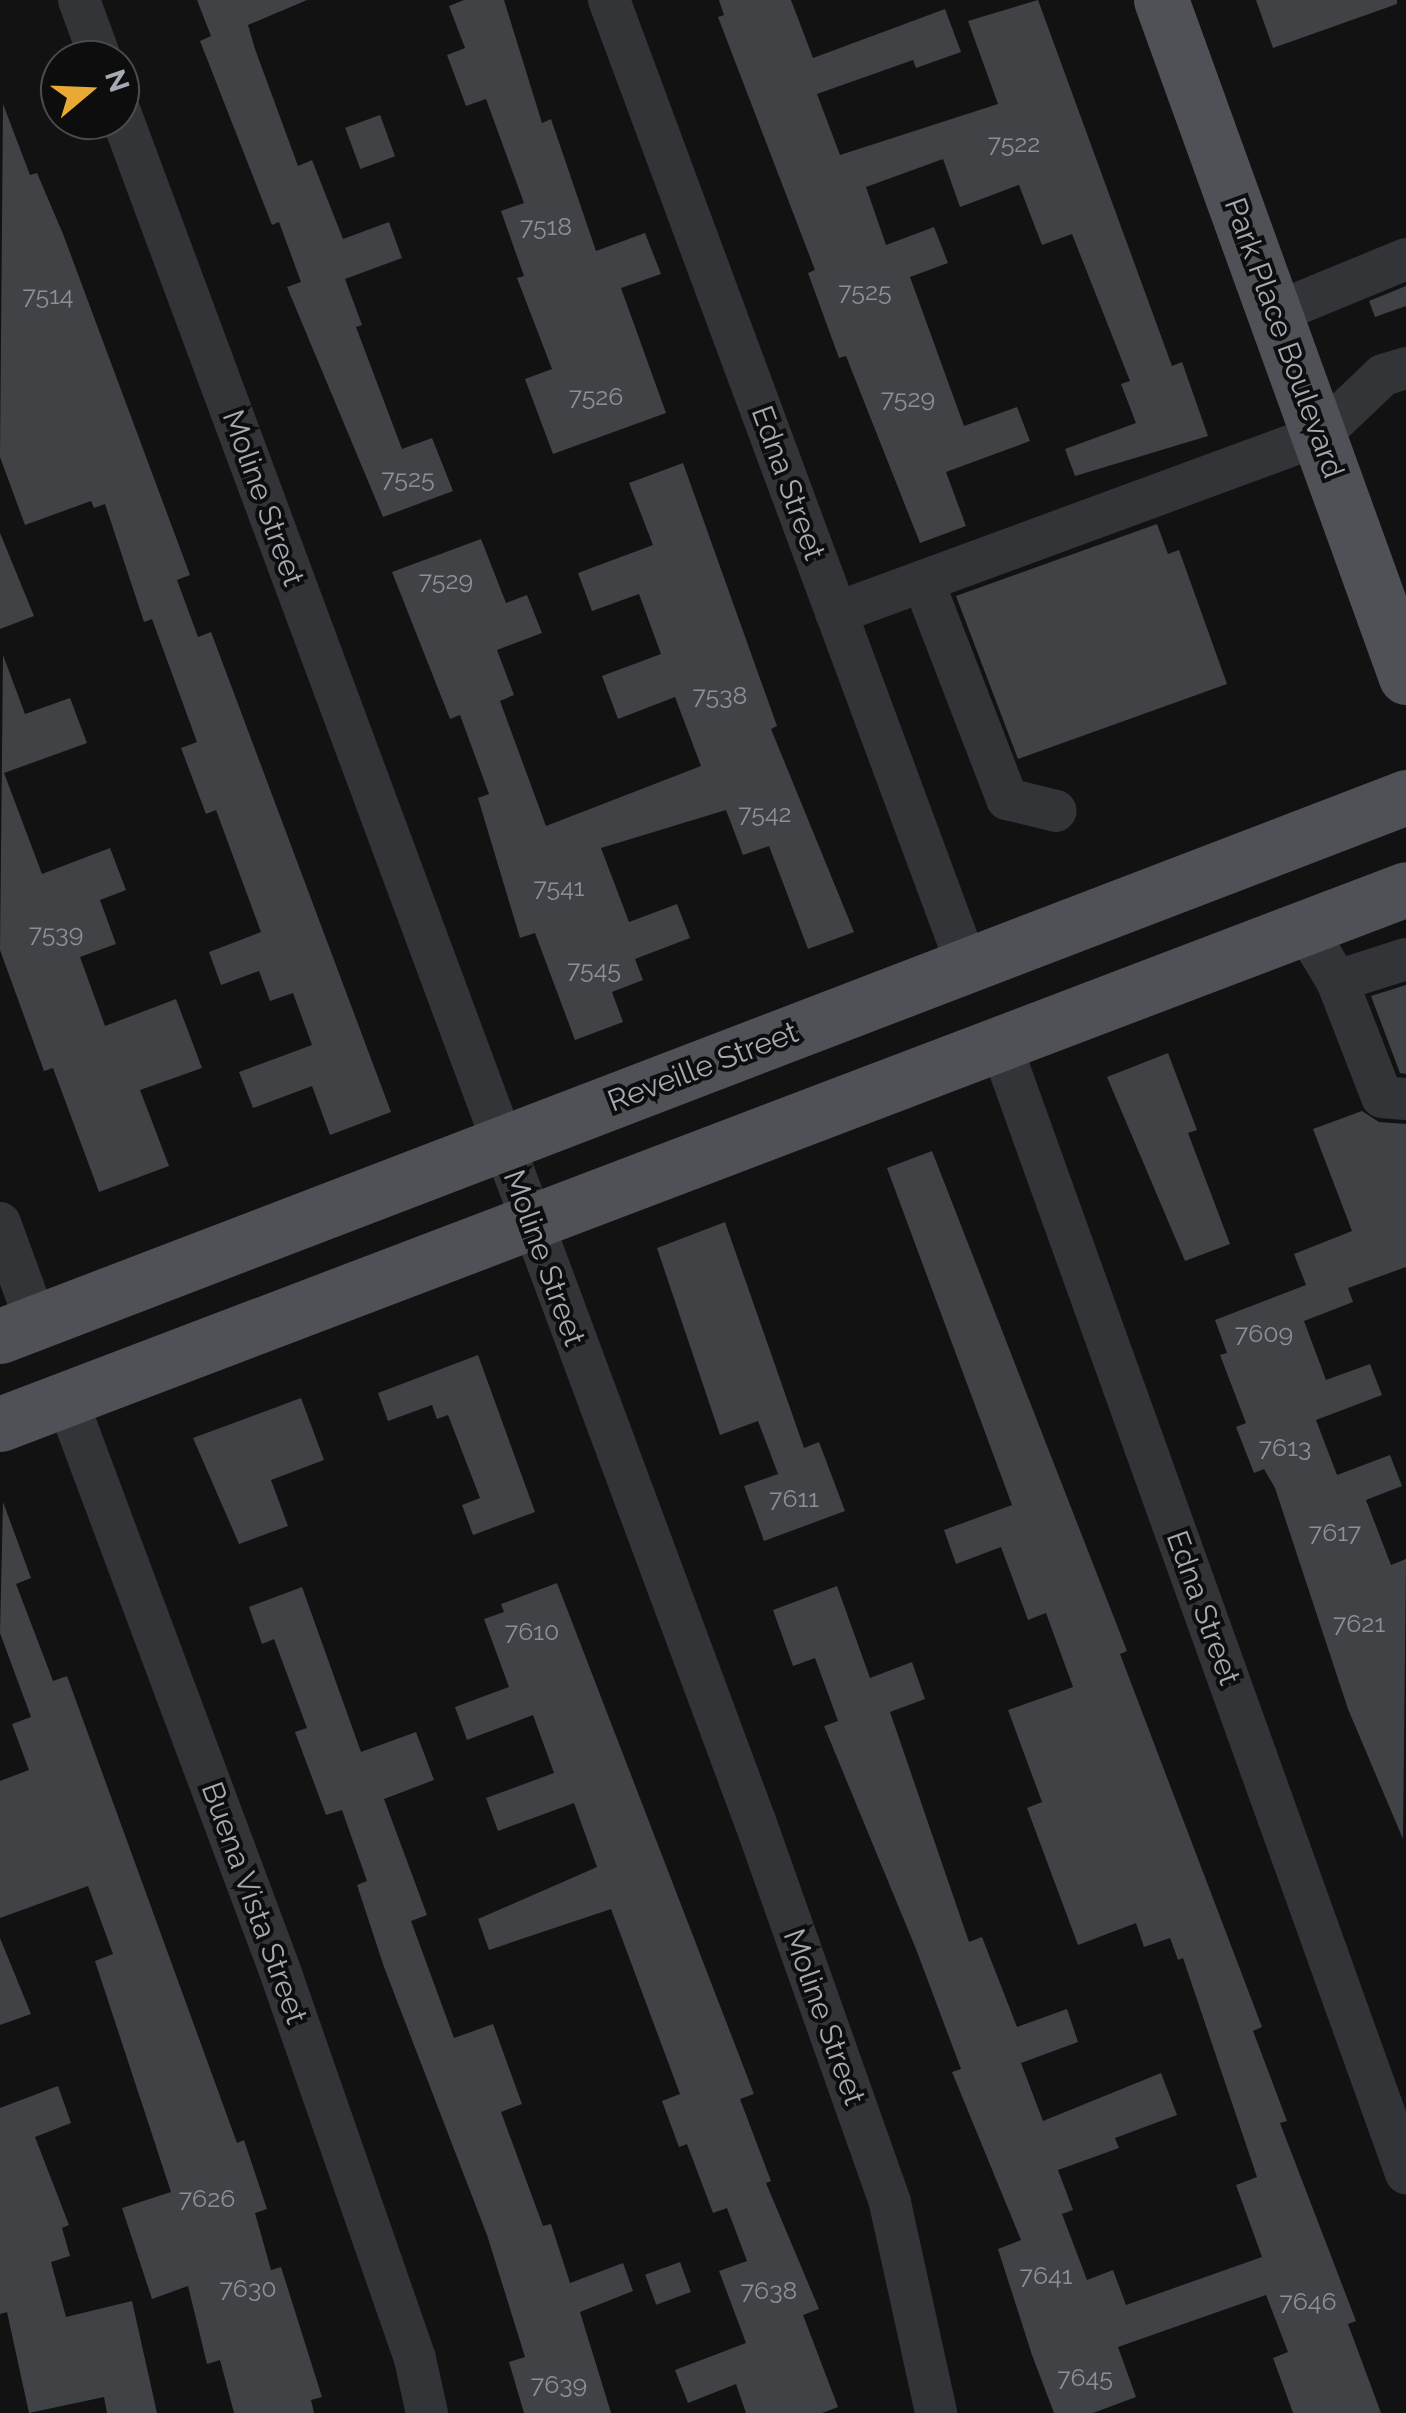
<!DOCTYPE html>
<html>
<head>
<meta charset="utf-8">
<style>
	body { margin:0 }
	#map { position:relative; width:1406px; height:2413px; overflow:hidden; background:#121213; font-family:Raleway,sans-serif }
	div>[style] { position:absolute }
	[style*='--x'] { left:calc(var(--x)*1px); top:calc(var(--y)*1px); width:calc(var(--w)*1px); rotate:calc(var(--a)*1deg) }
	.building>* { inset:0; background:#414246; transform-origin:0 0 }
	.minor>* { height:42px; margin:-21px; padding:0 21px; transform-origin:21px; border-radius:21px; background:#333438 }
	.major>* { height:55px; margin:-27.5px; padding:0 27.5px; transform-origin:27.5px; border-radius:27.5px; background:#4f5157 }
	span { translate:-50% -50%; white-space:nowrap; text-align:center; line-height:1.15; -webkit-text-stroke:8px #0d0d0e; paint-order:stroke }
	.number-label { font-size:25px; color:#8b8f98 }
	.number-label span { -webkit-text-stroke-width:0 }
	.street-label { font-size:30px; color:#a4a9b3 }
	.north { position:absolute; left:40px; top:40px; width:100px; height:100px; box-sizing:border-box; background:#0d0d0e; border:2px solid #494b50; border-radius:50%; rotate:71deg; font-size:28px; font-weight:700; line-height:40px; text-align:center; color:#a4a9b3 }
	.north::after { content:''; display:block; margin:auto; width:35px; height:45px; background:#e9aa35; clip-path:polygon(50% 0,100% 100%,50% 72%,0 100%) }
</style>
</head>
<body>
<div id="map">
	<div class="building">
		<div style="clip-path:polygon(197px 0,307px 0,248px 25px,255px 49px,298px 166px,312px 160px,343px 239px,389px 222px,402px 258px,345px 279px,362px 325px,356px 327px,402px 449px,432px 438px,453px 491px,383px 517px,287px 287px,301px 282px,279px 222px,272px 225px,200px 41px,211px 36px)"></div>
		<div style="clip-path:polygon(464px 0,504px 0,542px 123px,551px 119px,596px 251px,645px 233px,661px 274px,621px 288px,666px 413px,553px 454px,525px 379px,552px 369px,517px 278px,524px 276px,501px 211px,524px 203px,486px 99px,466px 106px,447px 55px,465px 48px,449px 6px)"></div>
		<div style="clip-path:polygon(719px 0,791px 0,813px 58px,945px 9px,961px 52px,916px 68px,913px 60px,817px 94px,840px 155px,998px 104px,968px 21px,1038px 0,1172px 366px,1182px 362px,1208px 436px,1075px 476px,1065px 449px,1136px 423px,1121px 384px,1130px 381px,1072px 234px,1042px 245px,1019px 185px,960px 207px,943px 159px,866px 187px,886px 245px,934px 227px,948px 263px,910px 277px,964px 426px,1017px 407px,1030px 441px,946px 472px,966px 526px,920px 543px,846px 356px,839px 358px,808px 273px,815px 270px,718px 17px,724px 15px)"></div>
		<div style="clip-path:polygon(1256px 0,1397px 0,1397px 4px,1273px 48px)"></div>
		<div style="clip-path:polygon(3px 104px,30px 175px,37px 173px,63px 234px,190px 575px,177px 580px,198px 637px,211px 632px,391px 1112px,330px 1135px,312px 1086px,253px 1108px,239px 1072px,312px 1045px,293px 993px,270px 1001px,259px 971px,221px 985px,209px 952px,261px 932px,216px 810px,206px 814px,181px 748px,197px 742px,152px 619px,144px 622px,105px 504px,94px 508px,91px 501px,25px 525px,0 457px)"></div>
		<div style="left:380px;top:115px;width:44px;height:37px;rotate:70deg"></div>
		<div style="clip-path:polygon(1406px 286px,1406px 306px,1375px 317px,1369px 301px)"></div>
		<div style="clip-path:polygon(683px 463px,777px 726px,771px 729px,854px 932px,808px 949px,769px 846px,743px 855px,726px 810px,601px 848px,629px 922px,677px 904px,690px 938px,635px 959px,643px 980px,612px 992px,623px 1022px,575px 1040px,535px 933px,520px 938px,478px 798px,489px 794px,460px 715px,450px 719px,392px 572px,481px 539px,506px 603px,527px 595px,542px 633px,497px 650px,514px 695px,500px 701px,546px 826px,701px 766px,675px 697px,618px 719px,602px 676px,661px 654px,639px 594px,592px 611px,578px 573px,653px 545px,629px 483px)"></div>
		<div style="clip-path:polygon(1157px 524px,1168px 554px,1179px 550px,1227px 684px,1018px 759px,956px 596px)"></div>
		<div style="clip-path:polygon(0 533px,34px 616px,0 629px)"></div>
		<div style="clip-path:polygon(3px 655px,25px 714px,70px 698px,87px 743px,4px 773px,42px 874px,110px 848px,126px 890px,100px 900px,116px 944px,80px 957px,105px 1026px,176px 999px,202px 1068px,140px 1090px,169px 1166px,99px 1192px,53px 1068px,44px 1071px,0 950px)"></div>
		<div style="clip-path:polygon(1406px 985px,1406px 1074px,1400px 1073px,1371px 996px)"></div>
		<div style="clip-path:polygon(1168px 1053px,1197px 1130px,1188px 1133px,1230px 1244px,1185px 1261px,1107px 1077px)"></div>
		<div style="clip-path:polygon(1362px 1111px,1379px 1122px,1406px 1124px,1406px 1267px,1348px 1288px,1353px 1302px,1304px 1321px,1326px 1380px,1370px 1364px,1382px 1395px,1316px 1420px,1337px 1475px,1390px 1455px,1402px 1486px,1366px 1500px,1391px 1565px,1406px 1559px,1403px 1839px,1348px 1709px,1275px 1488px,1264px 1469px,1254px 1473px,1236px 1427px,1246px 1423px,1220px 1355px,1227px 1353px,1215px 1320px,1306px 1285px,1294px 1254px,1352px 1231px,1313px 1129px)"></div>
		<div style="clip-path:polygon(932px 1151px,1127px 1651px,1120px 1654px,1262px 2027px,1253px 2031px,1287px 2121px,1280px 2123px,1356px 2321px,1348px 2324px,1381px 2413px,1293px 2413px,1273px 2358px,1288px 2352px,1266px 2295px,1118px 2347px,1136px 2397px,1093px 2413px,1054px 2413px,1032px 2355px,998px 2249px,1021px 2240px,952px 2072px,961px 2069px,916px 1949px,824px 1726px,838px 1721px,815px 1658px,793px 1666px,773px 1610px,837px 1586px,870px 1678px,912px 1662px,925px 1699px,890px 1712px,969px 1942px,982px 1937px,1017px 2027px,1067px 2009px,1078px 2042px,1021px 2063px,1043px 2121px,1161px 2073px,1177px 2115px,1115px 2138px,1119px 2148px,1058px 2170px,1073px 2210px,1062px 2214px,1087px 2280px,1113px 2270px,1126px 2305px,1262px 2257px,1236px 2185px,1257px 2177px,1183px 1958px,1178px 1960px,1170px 1938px,1144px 1947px,1136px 1923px,1078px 1945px,1027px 1808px,1042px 1802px,1008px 1710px,1073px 1687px,1046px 1613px,1028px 1620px,1001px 1547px,956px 1564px,944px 1530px,1012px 1505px,887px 1168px)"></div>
		<div style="clip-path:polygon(725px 1222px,804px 1448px,819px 1442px,845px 1511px,764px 1541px,744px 1486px,778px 1474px,758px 1421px,720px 1435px,657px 1248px)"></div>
		<div style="clip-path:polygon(478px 1355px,535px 1512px,473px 1535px,462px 1505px,480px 1498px,448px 1415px,437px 1419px,432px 1405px,388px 1421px,378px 1393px)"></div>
		<div style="clip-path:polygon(301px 1398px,324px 1460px,271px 1480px,288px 1526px,239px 1544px,193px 1438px)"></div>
		<div style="clip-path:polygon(3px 1502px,31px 1578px,16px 1584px,53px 1681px,67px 1676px,237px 2143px,244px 2140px,267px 2209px,255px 2213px,271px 2270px,281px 2267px,322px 2397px,311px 2400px,314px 2413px,234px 2413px,220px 2360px,207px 2364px,188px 2286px,152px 2299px,122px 2208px,171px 2192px,95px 1961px,113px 1954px,88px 1886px,0 1918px,0 1781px,29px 1770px,12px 1724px,31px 1717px,0 1633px)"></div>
		<div style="clip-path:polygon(557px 1583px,754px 2094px,740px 2099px,771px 2181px,766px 2183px,819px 2309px,803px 2315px,838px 2407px,822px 2413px,746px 2413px,736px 2384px,688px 2403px,675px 2370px,746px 2343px,719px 2271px,747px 2261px,727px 2208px,713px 2213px,687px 2144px,679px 2147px,662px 2101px,680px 2094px,611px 1909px,489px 1950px,478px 1919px,597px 1867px,574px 1803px,498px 1831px,486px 1798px,554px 1773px,533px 1715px,467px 1740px,455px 1707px,509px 1687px,484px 1619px,504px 1612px,501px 1604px)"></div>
		<div style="clip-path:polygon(302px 1587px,361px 1752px,416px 1732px,434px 1780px,384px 1799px,427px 1915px,411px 1921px,454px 2038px,493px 2024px,522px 2104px,501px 2112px,543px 2226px,551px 2224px,570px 2283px,623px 2263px,633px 2291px,580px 2312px,611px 2413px,524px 2413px,509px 2362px,525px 2357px,487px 2235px,384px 1967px,357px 1885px,367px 1881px,342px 1810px,326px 1815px,295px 1732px,307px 1728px,274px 1639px,262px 1644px,249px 1607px)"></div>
		<div style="clip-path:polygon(0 1938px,31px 2014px,0 2025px)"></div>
		<div style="clip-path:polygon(58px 2086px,71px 2123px,35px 2137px,69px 2225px,62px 2228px,70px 2256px,51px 2262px,66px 2317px,132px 2301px,157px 2413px,107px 2413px,104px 2397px,29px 2413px,7px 2312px,0 2314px,0 2108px)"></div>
		<div style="left:680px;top:2262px;width:32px;height:37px;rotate:70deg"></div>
	</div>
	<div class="minor">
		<div style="--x:79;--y:0;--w:64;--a:69.9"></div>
		<div style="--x:609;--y:0;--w:1029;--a:69.65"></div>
		<div style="--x:120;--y:112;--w:1823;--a:69.62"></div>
		<div style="--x:755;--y:1821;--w:405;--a:70.5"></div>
		<div style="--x:890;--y:2203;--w:215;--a:77.6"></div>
		<div style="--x:1275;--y:313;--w:142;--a:-22.4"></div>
		<div style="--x:923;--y:581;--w:234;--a:68.9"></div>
		<div style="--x:1007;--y:799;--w:50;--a:13.8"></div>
		<div style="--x:836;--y:613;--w:516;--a:-20.19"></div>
		<div style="--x:1320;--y:435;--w:87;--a:-43.6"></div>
		<div style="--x:1383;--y:375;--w:24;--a:-17"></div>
		<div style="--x:1305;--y:928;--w:62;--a:58.9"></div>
		<div style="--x:1337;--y:981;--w:124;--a:68.8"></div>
		<div style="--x:1382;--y:1097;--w:24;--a:5"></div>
		<div style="--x:1337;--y:981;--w:72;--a:-17.7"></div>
		<div style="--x:1000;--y:1043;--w:1201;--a:70.24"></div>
		<div style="--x:0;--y:1223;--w:105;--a:70"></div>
		<div style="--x:66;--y:1398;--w:608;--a:69.51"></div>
		<div style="--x:279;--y:1968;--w:414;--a:70.8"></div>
		<div style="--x:415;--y:2359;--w:55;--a:77.5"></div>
	</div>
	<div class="major">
		<div style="--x:1161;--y:0;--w:720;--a:70.11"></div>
		<div style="--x:0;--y:1336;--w:1506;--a:-20.97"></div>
		<div style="--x:0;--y:1424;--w:1504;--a:-20.83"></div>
	</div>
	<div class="number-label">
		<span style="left:1014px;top:143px">7522</span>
		<span style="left:546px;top:226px">7518</span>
		<span style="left:865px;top:291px">7525</span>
		<span style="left:48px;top:295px">7514</span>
		<span style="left:596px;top:396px">7526</span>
		<span style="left:908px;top:398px">7529</span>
		<span style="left:408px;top:478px">7525</span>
		<span style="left:446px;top:580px">7529</span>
		<span style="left:720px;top:695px">7538</span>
		<span style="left:765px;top:813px">7542</span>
		<span style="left:559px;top:887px">7541</span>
		<span style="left:56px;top:933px">7539</span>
		<span style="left:594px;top:969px">7545</span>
		<span style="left:1264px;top:1333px">7609</span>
		<span style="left:1285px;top:1447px">7613</span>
		<span style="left:794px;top:1498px">7611</span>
		<span style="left:1335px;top:1532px">7617</span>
		<span style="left:1359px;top:1623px">7621</span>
		<span style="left:532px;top:1631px">7610</span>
		<span style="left:207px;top:2198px">7626</span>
		<span style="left:1046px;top:2275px">7641</span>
		<span style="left:248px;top:2288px">7630</span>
		<span style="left:769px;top:2290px">7638</span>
		<span style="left:1308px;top:2301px">7646</span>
		<span style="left:1085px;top:2377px">7645</span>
		<span style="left:559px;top:2384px">7639</span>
	</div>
	<div class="street-label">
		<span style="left:1284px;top:338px;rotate:70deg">Park Place Boulevard</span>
		<span style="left:788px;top:483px;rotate:70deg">Edna Street</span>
		<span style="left:263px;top:498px;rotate:70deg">Moline Street</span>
		<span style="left:703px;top:1067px;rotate:-21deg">Reveille Street</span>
		<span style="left:544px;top:1258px;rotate:70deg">Moline Street</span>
		<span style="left:1203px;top:1608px;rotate:70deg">Edna Street</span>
		<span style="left:254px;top:1903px;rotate:70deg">Buena Vista Street</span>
		<span style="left:824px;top:2017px;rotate:70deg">Moline Street</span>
	</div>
	<div class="north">N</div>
</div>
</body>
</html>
